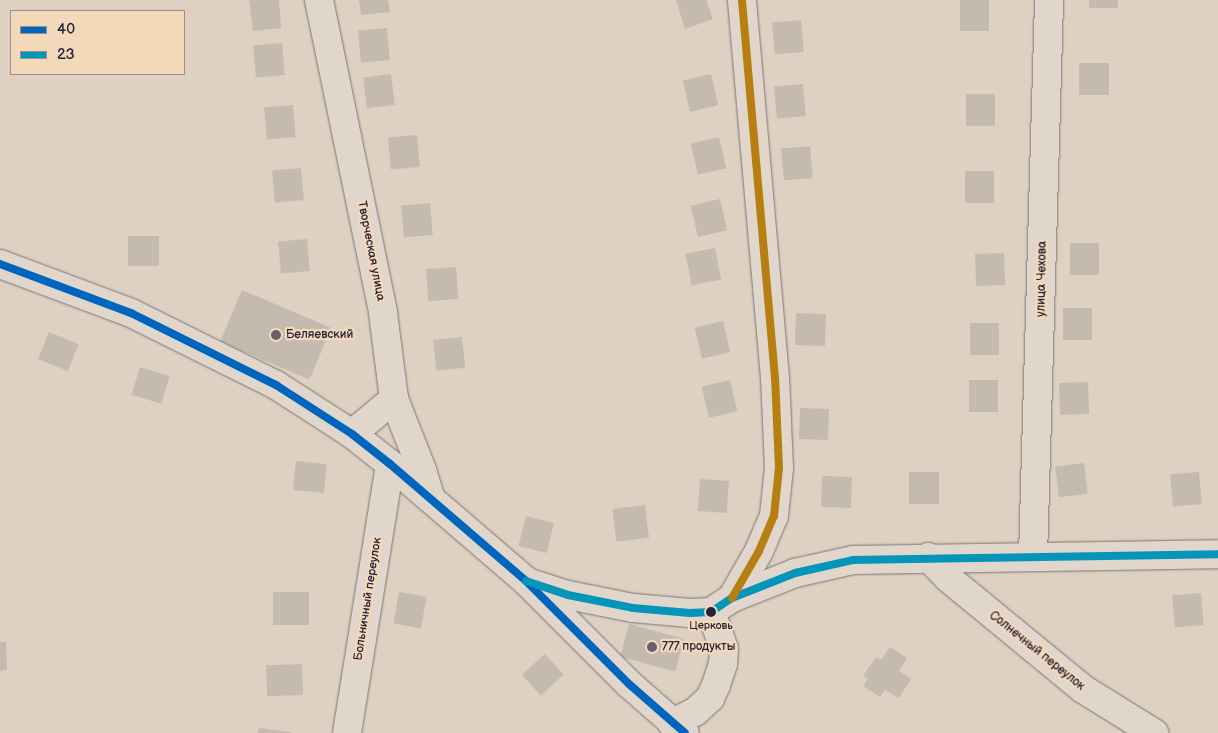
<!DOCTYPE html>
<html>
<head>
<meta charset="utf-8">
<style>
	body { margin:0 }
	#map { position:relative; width:1218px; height:733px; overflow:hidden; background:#dfd1c2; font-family:"Balsamiq Sans",sans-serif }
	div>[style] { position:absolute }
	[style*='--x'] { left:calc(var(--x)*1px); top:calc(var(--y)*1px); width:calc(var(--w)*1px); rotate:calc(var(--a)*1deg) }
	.building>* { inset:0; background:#c4bab0; transform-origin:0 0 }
	.roads { filter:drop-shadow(0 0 1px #7b7573) drop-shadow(0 0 1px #7b7573) }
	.minor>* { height:28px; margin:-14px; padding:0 14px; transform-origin:14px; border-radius:14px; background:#e1d6cb }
	.bus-1>* { height:8px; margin:-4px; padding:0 4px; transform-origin:4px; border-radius:4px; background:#0065bd }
	.bus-2>* { height:8px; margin:-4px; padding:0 4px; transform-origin:4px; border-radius:4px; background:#0595b8 }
	.bus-3>* { height:8px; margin:-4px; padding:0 4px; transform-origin:4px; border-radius:4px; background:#b77e12 }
	.dots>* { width:14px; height:14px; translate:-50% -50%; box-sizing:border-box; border:2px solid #f4d8ba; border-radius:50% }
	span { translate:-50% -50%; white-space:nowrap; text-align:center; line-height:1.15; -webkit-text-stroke:4.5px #f4d8ba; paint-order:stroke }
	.bus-label { font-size:11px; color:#22223b }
	.street-label { font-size:12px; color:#22223b }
	.poi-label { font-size:12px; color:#22223b }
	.left { translate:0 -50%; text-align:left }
	.legend { position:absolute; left:10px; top:10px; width:175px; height:65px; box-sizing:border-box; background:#f4d8ba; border:1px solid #a08f87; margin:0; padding:6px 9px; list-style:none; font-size:15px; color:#22223b }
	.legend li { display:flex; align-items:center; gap:10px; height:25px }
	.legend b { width:25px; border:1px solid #a08f87 }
</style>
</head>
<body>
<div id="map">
	<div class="building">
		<div style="clip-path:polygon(249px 0,279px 0,281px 28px,253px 31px)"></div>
		<div style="clip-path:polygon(359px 0,388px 0,390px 12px,361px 15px)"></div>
		<div style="clip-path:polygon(676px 0,706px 0,713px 19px,685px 29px)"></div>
		<div style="left:960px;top:0;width:29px;height:31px"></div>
		<div style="left:1089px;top:0;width:29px;height:8px"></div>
		<div style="left:801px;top:20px;width:32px;height:29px;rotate:85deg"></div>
		<div style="left:387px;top:28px;width:32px;height:29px;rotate:85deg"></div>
		<div style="left:282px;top:43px;width:32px;height:29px;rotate:85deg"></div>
		<div style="left:1109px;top:63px;width:32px;height:30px;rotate:90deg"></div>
		<div style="left:391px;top:74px;width:31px;height:28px;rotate:83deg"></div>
		<div style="left:711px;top:74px;width:32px;height:29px;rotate:77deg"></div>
		<div style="left:803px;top:84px;width:32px;height:29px;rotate:85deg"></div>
		<div style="left:966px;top:94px;width:29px;height:32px"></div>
		<div style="left:293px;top:105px;width:32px;height:29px;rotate:85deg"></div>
		<div style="left:417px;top:135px;width:32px;height:29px;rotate:85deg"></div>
		<div style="left:719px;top:137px;width:32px;height:29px;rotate:77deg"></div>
		<div style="left:810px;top:146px;width:32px;height:29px;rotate:85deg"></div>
		<div style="left:301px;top:168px;width:32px;height:29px;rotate:85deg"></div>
		<div style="left:965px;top:171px;width:29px;height:32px"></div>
		<div style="left:720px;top:199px;width:32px;height:30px;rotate:77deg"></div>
		<div style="left:430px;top:203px;width:32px;height:29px;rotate:85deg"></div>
		<div style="left:159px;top:236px;width:30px;height:31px;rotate:90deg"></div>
		<div style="left:307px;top:239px;width:32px;height:29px;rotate:85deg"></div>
		<div style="left:1099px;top:243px;width:32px;height:29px;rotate:90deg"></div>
		<div style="left:715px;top:248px;width:32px;height:30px;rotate:79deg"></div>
		<div style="left:1004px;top:253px;width:32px;height:29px;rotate:88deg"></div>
		<div style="left:456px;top:267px;width:32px;height:30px;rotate:86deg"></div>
		<div style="left:242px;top:290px;width:97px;height:56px;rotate:23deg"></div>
		<div style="left:1063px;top:308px;width:29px;height:32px"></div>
		<div style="left:796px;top:313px;width:30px;height:32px;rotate:2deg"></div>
		<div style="left:723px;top:321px;width:32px;height:29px;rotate:77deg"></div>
		<div style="left:970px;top:323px;width:29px;height:32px"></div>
		<div style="left:49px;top:332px;width:32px;height:29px;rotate:22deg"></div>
		<div style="left:462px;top:337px;width:31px;height:29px;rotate:84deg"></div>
		<div style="left:140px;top:367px;width:31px;height:29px;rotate:17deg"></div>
		<div style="left:730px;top:380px;width:32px;height:29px;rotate:77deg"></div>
		<div style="left:969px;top:380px;width:29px;height:32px"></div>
		<div style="left:1088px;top:382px;width:32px;height:29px;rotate:88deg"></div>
		<div style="left:800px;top:408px;width:29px;height:31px;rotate:2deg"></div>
		<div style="left:296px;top:461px;width:31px;height:29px;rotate:6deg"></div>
		<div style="left:1084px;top:463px;width:31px;height:29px;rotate:83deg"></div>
		<div style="left:939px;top:472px;width:32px;height:30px;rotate:90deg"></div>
		<div style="left:1199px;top:472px;width:32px;height:29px;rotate:85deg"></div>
		<div style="left:822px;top:476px;width:30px;height:31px;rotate:2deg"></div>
		<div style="left:700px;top:479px;width:29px;height:32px;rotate:4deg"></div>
		<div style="left:645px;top:505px;width:33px;height:33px;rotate:83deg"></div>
		<div style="left:526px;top:516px;width:29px;height:31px;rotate:14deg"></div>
		<div style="left:273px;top:592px;width:36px;height:33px"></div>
		<div style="left:399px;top:592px;width:28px;height:32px;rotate:10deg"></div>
		<div style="left:1201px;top:593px;width:32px;height:29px;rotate:85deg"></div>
		<div style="left:629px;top:624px;width:57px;height:34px;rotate:15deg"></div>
		<div style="clip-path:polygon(0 642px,6px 642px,7px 670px,0 671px)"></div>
		<div style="clip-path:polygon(890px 647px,907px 658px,899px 671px,911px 679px,899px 698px,885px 690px,880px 697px,863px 686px,868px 679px,863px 676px,876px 657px,881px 660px)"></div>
		<div style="left:545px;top:654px;width:28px;height:31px;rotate:48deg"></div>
		<div style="left:302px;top:664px;width:31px;height:36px;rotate:88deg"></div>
		<div style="clip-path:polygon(259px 728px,291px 732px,291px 733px,258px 733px)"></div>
	</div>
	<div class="roads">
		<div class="minor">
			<div style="--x:319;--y:0;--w:319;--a:78.4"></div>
			<div style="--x:383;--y:313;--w:87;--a:82.7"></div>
			<div style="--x:394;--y:399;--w:76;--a:68.5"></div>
			<div style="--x:422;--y:470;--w:30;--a:73"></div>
			<div style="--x:0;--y:264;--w:140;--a:20.5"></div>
			<div style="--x:131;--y:313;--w:162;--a:26.4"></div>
			<div style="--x:276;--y:385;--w:90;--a:32.8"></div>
			<div style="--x:352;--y:434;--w:48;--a:38.3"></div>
			<div style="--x:390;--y:464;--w:179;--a:40.7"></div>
			<div style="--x:526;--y:581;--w:146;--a:45"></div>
			<div style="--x:629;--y:684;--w:74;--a:41.2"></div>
			<div style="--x:352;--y:434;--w:55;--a:-39.8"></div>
			<div style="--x:928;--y:557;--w:29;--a:46"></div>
			<div style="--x:948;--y:578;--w:175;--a:39.4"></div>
			<div style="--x:1083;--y:689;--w:84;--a:31.8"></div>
			<div style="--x:1033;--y:557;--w:557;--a:-88.35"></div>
			<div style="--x:530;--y:583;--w:40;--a:18"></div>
			<div style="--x:568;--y:595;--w:66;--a:11.3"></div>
			<div style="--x:633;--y:608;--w:57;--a:5"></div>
			<div style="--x:690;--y:613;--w:21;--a:-3"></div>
			<div style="--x:711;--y:612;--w:25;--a:-34"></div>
			<div style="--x:732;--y:598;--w:68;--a:-21.6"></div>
			<div style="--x:795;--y:573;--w:59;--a:-12.6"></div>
			<div style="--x:853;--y:560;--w:365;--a:-0.9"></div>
			<div style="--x:732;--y:598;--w:54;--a:-60.1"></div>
			<div style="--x:759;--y:551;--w:38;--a:-67"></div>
			<div style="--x:774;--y:516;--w:48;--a:-84.1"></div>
			<div style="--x:779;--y:468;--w:90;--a:-92.5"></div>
			<div style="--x:775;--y:378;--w:379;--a:-95"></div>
			<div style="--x:672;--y:723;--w:25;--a:-26"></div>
			<div style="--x:695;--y:712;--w:21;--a:-43"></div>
			<div style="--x:710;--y:698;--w:14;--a:-65"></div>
			<div style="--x:716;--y:685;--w:22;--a:-72"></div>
			<div style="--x:723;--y:664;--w:15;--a:-86"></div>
			<div style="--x:724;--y:649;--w:39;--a:-109"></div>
			<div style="--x:347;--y:733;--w:272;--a:-80.9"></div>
		</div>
	</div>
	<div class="bus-1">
		<div style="--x:0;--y:264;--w:140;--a:20.5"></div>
		<div style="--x:131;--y:313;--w:162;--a:26.4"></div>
		<div style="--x:276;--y:385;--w:90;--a:32.8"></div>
		<div style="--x:352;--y:434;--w:48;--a:38.3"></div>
		<div style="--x:390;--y:464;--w:179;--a:40.7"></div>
		<div style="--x:526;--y:581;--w:146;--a:45"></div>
		<div style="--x:629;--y:684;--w:74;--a:41.2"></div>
	</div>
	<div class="bus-2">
		<div style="--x:526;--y:581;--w:44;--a:18.4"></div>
		<div style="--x:568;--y:595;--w:66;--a:11.3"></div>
		<div style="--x:633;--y:608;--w:57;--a:5"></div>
		<div style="--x:690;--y:613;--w:21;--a:-3"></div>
		<div style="--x:711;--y:612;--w:25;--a:-34"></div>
		<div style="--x:732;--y:598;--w:68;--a:-21.6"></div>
		<div style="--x:795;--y:573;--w:59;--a:-12.6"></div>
		<div style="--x:853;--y:560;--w:365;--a:-0.9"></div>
	</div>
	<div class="bus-3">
		<div style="--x:732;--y:598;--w:54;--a:-60.1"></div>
		<div style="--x:759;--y:551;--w:38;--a:-67"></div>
		<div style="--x:774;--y:516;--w:48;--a:-84.1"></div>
		<div style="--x:779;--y:468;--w:90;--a:-92.5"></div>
		<div style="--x:775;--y:378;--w:379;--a:-95"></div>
	</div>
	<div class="dots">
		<div style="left:276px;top:335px;background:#645f6a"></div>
		<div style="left:711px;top:612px;background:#22223b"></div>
		<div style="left:652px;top:647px;background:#645f6a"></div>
	</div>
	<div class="bus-label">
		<span style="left:711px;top:626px">Церковь</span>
	</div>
	<div class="street-label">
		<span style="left:371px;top:251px;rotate:79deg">Творческая улица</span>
		<span style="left:1042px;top:279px;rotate:-89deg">улица Чехова</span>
		<span style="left:368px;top:599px;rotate:-81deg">Больничный переулок</span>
		<span style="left:1037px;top:651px;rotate:39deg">Солнечный переулок</span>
	</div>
	<div class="poi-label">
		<span class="left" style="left:286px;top:335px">Беляевский</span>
		<span class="left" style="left:662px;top:647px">777 продукты</span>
	</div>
	<ul class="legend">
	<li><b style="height:6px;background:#0065bd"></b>40</li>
	<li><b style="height:6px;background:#0595b8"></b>23</li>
	</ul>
</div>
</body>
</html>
